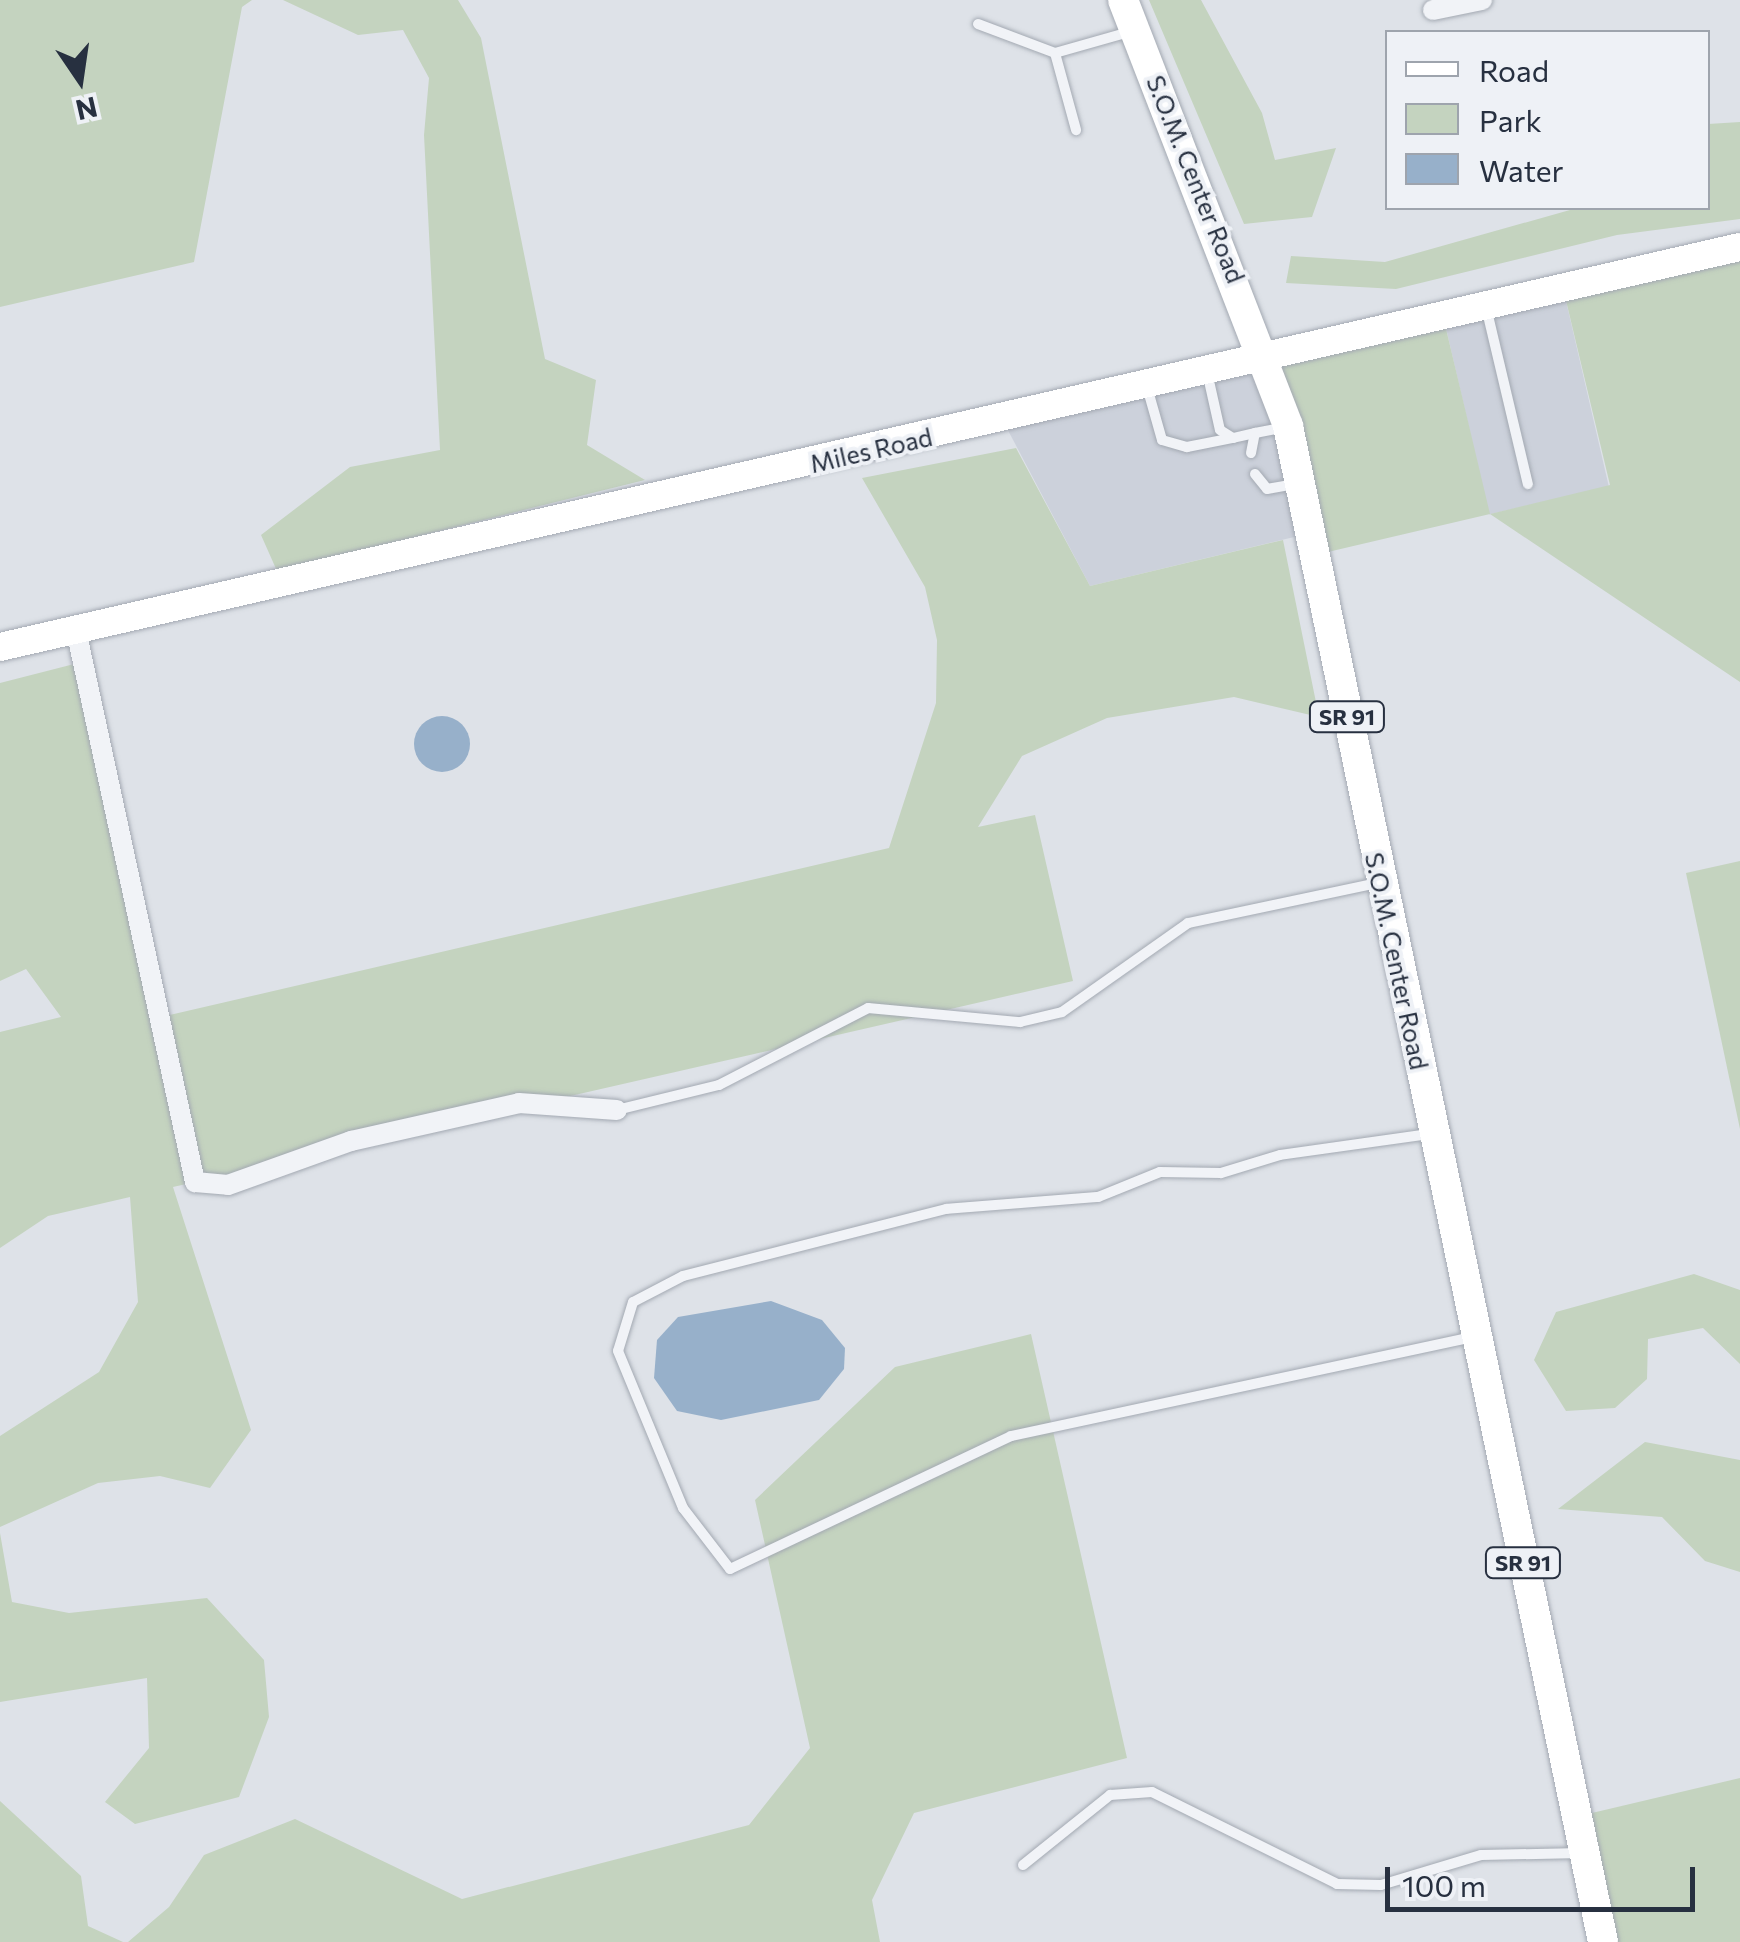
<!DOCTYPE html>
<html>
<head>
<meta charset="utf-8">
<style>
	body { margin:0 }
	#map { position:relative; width:1740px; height:1942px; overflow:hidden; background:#dee2e8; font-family:Commissioner,sans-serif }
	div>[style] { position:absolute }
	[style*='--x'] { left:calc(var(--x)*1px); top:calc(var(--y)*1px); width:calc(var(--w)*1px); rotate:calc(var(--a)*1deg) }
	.built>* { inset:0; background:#ccd1db; transform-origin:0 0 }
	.green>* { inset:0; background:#c4d3bf }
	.water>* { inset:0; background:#97b0ca }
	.round { border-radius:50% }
	.roads { filter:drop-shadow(0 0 2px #a3a9b2) drop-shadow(0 0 2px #a3a9b2) }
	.service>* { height:10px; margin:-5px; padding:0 5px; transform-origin:5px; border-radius:5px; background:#f1f3f7 }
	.minor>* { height:20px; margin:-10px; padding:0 10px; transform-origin:10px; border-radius:10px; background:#f1f3f7 }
	.secondary>* { height:28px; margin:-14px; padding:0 14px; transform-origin:14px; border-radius:14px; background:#fff }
	.primary>* { height:30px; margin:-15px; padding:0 15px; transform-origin:15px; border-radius:15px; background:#fff }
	span { translate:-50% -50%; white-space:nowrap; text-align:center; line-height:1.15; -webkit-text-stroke:8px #eef1f6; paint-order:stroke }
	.shield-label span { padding:2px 8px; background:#eef1f6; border:2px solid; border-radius:8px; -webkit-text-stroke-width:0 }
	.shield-label { font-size:22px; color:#273040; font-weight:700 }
	.street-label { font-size:25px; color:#273040 }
	.legend { position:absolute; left:1385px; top:30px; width:325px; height:180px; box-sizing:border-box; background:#eef1f6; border:2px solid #9ea4ad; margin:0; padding:12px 18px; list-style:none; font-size:30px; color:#273040 }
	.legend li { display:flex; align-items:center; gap:20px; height:50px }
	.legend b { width:50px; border:2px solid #9ea4ad }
	.north { position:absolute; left:30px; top:30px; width:100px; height:100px; -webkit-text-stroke:8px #eef1f6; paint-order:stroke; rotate:167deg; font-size:28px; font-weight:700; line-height:40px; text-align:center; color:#273040 }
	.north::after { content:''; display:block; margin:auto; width:35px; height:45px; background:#273040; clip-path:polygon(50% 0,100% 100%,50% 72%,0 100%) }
	.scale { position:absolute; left:1385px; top:1867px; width:310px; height:45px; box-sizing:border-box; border:5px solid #273040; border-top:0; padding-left:12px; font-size:30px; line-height:35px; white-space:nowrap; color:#273040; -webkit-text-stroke:8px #eef1f6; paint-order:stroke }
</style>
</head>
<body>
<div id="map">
	<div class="built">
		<div style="left:1563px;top:288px;width:204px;height:123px;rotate:77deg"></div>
		<div style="clip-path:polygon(1268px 357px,1311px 533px,1090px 586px,1002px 419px)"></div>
	</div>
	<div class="green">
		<div style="clip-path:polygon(0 0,252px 0,242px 7px,194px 262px,0 307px)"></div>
		<div style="clip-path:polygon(283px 0,458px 0,481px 38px,545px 359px,596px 380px,587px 445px,645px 480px,277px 571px,261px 535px,350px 467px,440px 450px,424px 135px,429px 78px,403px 30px,358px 35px)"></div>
		<div style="clip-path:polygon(1149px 0,1201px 0,1262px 113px,1275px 160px,1336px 148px,1312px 217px,1244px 224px)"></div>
		<div style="clip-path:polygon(1740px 122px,1740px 219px,1617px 235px,1396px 289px,1286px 283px,1291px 256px,1385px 262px,1577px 208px,1708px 208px,1708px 124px)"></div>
		<div style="clip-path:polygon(1740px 247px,1740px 682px,1490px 514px,1315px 555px,1268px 357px,1443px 316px,1490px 514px,1610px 485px,1563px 288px)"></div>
		<div style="clip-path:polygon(1016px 448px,1090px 586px,1283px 540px,1319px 717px,1234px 697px,1107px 718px,1022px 756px,978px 827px,1035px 815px,1073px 981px,173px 1187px,251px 1430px,210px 1488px,160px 1476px,98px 1483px,0 1527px,0 1436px,99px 1372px,138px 1302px,130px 1197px,48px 1216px,0 1248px,0 1032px,61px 1017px,26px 969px,0 981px,0 683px,82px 662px,161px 1017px,889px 848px,936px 703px,937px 640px,925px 587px,862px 478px)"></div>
		<div style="clip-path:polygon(1740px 861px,1740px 1129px,1686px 873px)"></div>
		<div style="clip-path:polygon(1694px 1274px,1740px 1290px,1740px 1364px,1703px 1328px,1648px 1339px,1647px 1379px,1615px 1408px,1566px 1411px,1534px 1360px,1556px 1312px)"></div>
		<div style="clip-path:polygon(1031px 1334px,1127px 1758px,914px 1813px,872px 1900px,880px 1942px,128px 1942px,169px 1907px,204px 1855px,295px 1819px,462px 1899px,749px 1825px,810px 1748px,755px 1500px,895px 1367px)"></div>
		<div style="clip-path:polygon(1645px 1442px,1740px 1460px,1740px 1572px,1705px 1561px,1662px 1517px,1558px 1509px)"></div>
		<div style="clip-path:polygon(0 1533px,12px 1602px,69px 1613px,207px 1598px,264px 1660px,269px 1717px,239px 1797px,135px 1824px,105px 1802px,149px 1748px,147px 1678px,0 1702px)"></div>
		<div style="clip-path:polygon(1740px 1778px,1740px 1942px,1601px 1942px,1575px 1817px)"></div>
		<div style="clip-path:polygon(0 1801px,81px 1876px,88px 1926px,123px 1942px,0 1942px)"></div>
	</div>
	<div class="water">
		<div class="round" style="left:414px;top:716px;width:56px;height:56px"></div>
		<div style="clip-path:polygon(771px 1301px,822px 1320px,845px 1348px,844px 1369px,819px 1400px,721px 1420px,677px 1411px,654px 1378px,657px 1340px,678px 1317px)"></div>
	</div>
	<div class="roads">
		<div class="service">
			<div style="--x:978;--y:24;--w:82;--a:20.6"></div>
			<div style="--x:1055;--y:53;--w:77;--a:-15.8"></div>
			<div style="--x:1055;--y:53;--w:80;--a:74.7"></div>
			<div style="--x:1486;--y:307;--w:182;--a:76.7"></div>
			<div style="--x:1207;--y:372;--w:59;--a:77.4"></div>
			<div style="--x:1220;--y:430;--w:15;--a:32"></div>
			<div style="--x:1233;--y:438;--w:23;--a:-13"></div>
			<div style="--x:1147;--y:387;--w:55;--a:74.2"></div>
			<div style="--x:1162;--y:440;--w:26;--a:16"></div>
			<div style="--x:1187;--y:447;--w:47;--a:-11.1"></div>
			<div style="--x:1251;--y:453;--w:20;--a:-79"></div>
			<div style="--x:1255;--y:433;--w:31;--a:-11"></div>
			<div style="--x:1255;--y:474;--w:19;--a:51"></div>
			<div style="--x:1267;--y:489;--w:28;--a:-10"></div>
			<div style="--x:617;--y:1110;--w:105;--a:-13.8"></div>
			<div style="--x:719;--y:1085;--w:168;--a:-27.3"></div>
			<div style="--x:868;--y:1008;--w:153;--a:5.3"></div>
			<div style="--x:1020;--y:1022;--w:43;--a:-13.4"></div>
			<div style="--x:1062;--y:1012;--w:154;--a:-35.2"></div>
			<div style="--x:1188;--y:923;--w:194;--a:-11.9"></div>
			<div style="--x:1429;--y:1134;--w:150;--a:172"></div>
			<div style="--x:1280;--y:1155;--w:62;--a:163"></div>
			<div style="--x:1221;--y:1173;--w:61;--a:-179.1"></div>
			<div style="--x:1160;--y:1172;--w:67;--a:158"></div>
			<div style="--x:1098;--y:1197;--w:152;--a:175.5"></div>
			<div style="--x:946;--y:1209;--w:271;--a:165.7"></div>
			<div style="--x:683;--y:1276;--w:56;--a:152.5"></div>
			<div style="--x:633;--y:1302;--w:51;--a:107"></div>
			<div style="--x:618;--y:1351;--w:170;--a:67.5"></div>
			<div style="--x:683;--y:1508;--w:77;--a:52.4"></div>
			<div style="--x:730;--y:1569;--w:311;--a:-25.3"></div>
			<div style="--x:1011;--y:1436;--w:472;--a:-12.1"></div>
			<div style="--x:1023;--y:1865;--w:112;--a:-38.8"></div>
			<div style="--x:1110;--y:1795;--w:42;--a:-4.1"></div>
			<div style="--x:1152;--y:1792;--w:207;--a:26.4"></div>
			<div style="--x:1337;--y:1884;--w:44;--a:1.3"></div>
			<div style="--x:1381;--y:1885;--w:104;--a:-16.7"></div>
			<div style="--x:1481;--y:1855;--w:101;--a:-1.1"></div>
		</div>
		<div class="minor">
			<div style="--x:1433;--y:10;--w:50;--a:-11.5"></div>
			<div style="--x:76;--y:630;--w:565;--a:77.83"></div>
			<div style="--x:195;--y:1182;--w:33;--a:5"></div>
			<div style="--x:228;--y:1185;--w:131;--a:-19.7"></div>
			<div style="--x:351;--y:1141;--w:172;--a:-12.7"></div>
			<div style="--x:519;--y:1103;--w:98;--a:4.1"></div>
		</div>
		<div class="secondary">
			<div style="--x:0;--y:647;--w:1785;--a:-12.95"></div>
		</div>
		<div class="primary">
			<div style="--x:1123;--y:0;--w:457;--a:68.8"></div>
			<div style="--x:1288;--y:426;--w:1548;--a:78.26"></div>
		</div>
	</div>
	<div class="shield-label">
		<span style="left:1347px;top:717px">SR 91</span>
		<span style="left:1523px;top:1563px">SR 91</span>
	</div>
	<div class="street-label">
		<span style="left:1196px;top:179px;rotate:68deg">S.O.M. Center Road</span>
		<span style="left:871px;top:450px;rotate:-13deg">Miles Road</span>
		<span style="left:1397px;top:961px;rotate:78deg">S.O.M. Center Road</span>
	</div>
	<ul class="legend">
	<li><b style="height:12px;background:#fff"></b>Road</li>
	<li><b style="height:28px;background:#c4d3bf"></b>Park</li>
	<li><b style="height:28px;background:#97b0ca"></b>Water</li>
	</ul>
	<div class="north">N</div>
	<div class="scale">100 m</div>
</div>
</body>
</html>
